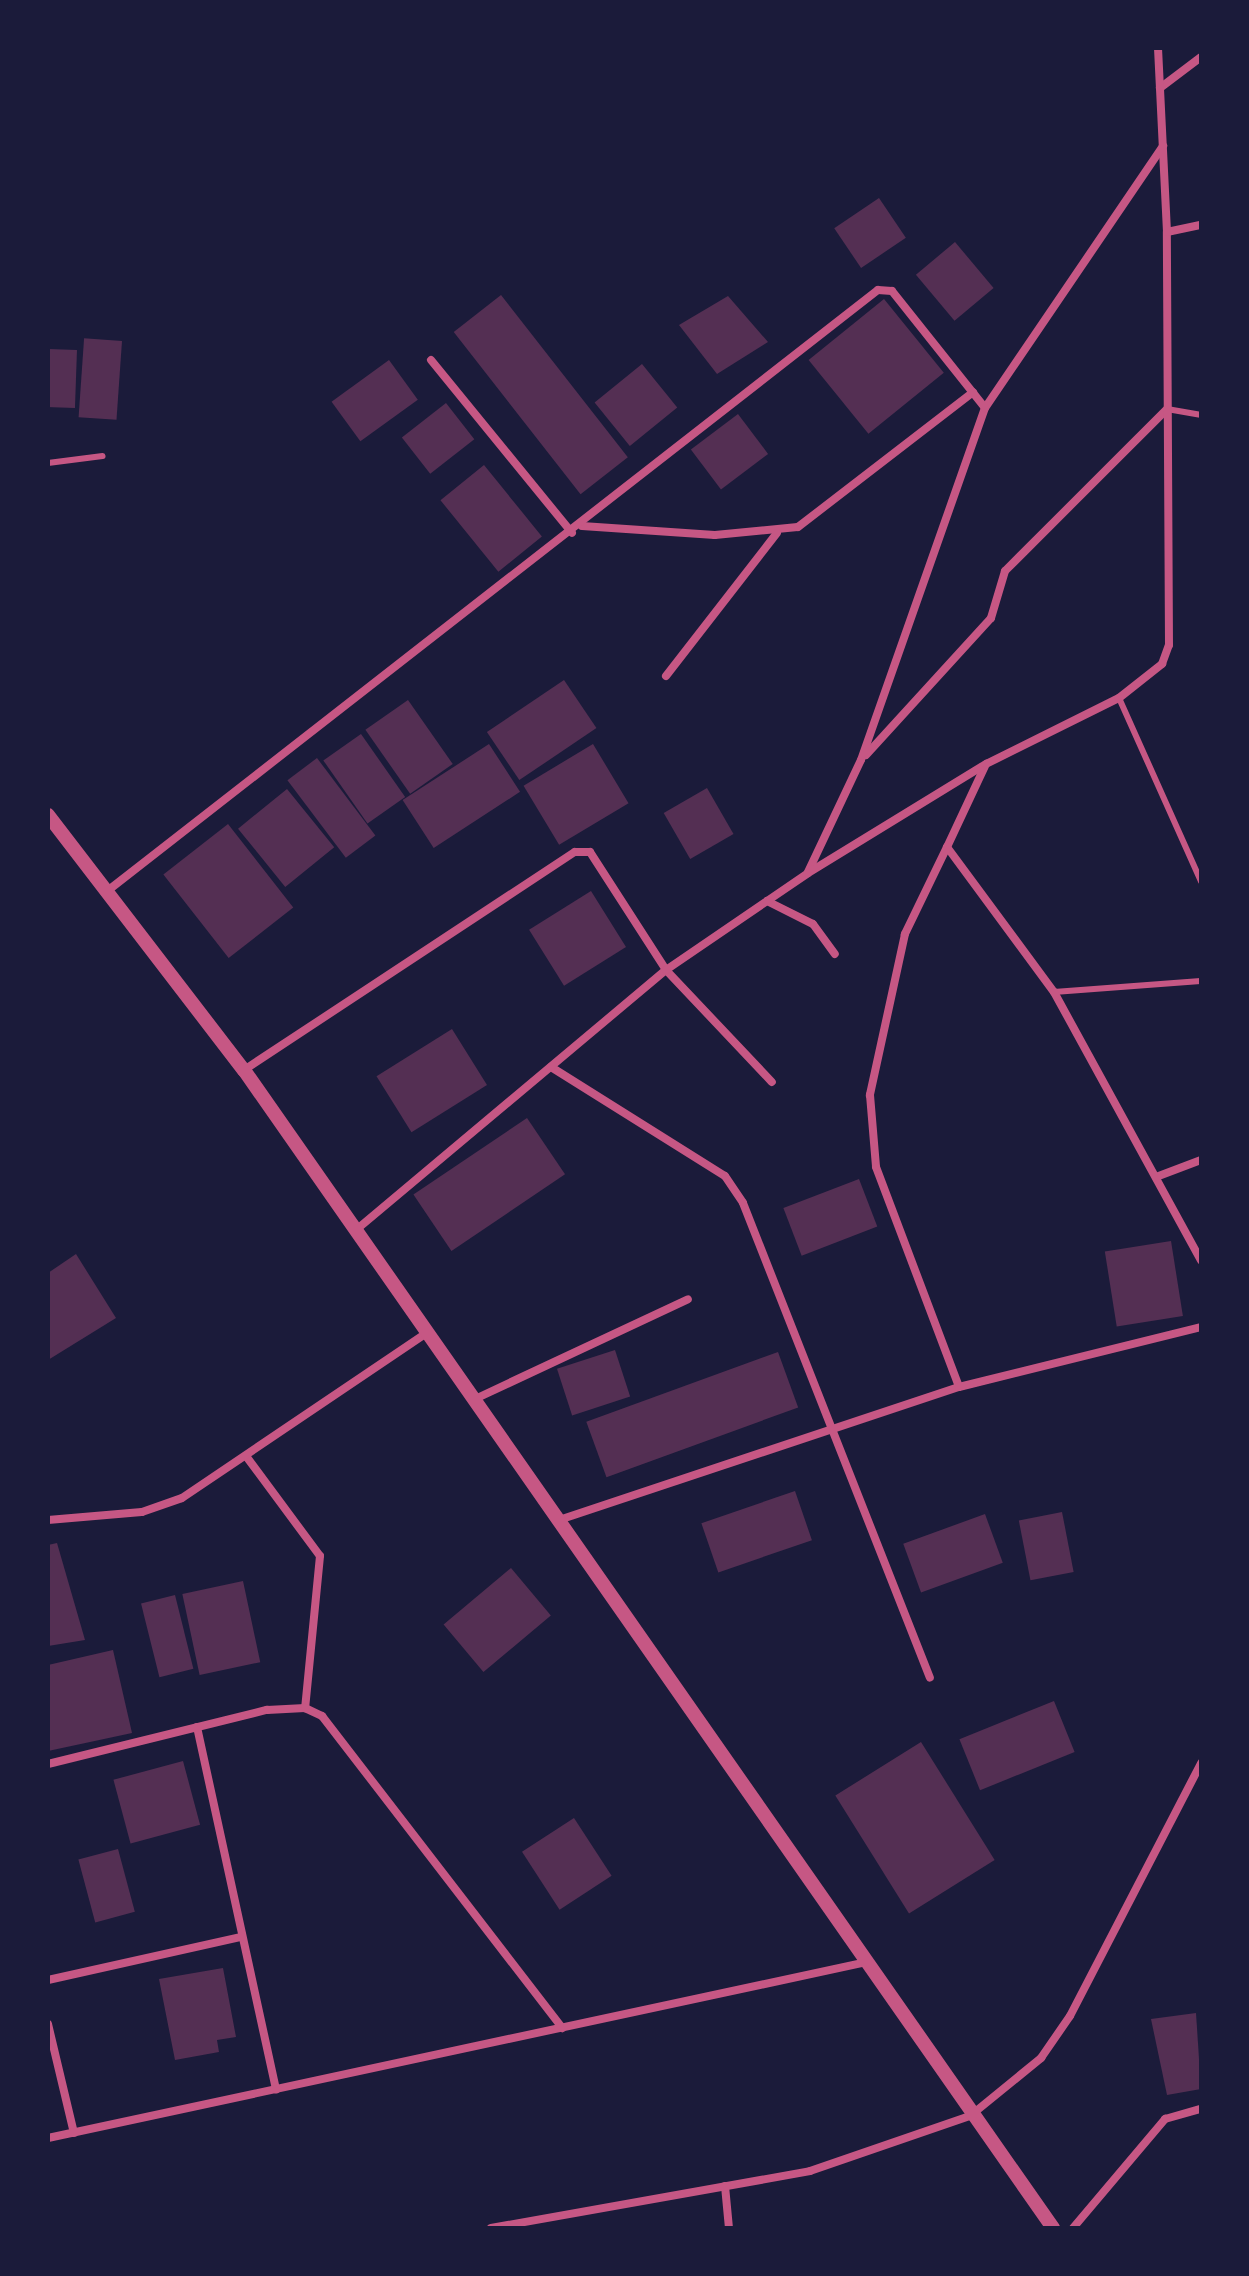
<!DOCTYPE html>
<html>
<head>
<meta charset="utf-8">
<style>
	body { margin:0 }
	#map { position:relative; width:1249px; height:2276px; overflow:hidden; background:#1b1b3a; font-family:Rubik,sans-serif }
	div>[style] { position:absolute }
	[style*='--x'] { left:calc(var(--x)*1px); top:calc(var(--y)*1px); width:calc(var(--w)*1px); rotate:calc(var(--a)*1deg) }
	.building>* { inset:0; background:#542f53; transform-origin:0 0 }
	.service>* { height:6px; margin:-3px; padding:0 3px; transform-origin:3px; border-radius:3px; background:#c65784 }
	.minor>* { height:8px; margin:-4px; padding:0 4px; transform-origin:4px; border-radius:4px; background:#c65784 }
	.tertiary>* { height:14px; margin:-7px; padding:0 7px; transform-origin:7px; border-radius:7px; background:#c65784 }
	span { translate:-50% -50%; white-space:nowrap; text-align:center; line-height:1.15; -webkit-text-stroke:6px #1b1b3a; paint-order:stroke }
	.frame { position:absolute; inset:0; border:50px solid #1b1b3a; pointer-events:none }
</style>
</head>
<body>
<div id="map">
	<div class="building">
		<div style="left:879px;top:198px;width:48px;height:54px;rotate:56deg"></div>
		<div style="left:955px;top:242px;width:60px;height:51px;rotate:50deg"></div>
		<div style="left:501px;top:295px;width:206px;height:60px;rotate:52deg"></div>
		<div style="clip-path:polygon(728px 296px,768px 342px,717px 374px,679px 325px)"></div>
		<div style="left:884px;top:299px;width:95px;height:97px;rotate:51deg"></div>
		<div style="left:122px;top:341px;width:79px;height:38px;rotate:94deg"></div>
		<div style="left:48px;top:349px;width:29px;height:58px;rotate:2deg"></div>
		<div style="left:389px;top:360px;width:49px;height:71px;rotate:54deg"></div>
		<div style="left:642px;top:364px;width:56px;height:61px;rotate:51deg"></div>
		<div style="left:446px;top:403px;width:46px;height:56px;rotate:52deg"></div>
		<div style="left:738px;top:414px;width:50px;height:59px;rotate:53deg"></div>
		<div style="left:484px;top:465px;width:92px;height:56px;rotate:51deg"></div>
		<div style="left:564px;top:680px;width:58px;height:93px;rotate:56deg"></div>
		<div style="left:408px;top:700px;width:78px;height:52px;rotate:55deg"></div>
		<div style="left:361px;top:734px;width:77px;height:46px;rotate:55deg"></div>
		<div style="left:489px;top:744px;width:57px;height:103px;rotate:57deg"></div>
		<div style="left:593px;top:744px;width:69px;height:81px;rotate:59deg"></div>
		<div style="left:317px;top:758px;width:97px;height:37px;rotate:53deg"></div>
		<div style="left:707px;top:788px;width:53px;height:50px;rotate:60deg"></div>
		<div style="left:287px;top:789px;width:75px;height:63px;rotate:51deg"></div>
		<div style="left:228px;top:824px;width:106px;height:82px;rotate:52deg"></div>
		<div style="left:591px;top:891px;width:66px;height:73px;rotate:58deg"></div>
		<div style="left:452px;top:1029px;width:66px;height:89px;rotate:58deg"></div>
		<div style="left:527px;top:1118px;width:68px;height:137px;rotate:56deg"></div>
		<div style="left:859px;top:1179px;width:51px;height:81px;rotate:69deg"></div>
		<div style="left:1171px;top:1241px;width:76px;height:67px;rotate:81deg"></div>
		<div style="clip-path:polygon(76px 1254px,116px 1318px,48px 1360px,48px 1273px)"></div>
		<div style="left:615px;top:1350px;width:49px;height:61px;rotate:72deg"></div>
		<div style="left:778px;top:1352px;width:59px;height:204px;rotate:70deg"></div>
		<div style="left:795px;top:1491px;width:52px;height:99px;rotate:71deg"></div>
		<div style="left:1062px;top:1512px;width:61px;height:44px;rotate:79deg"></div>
		<div style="left:985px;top:1514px;width:52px;height:87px;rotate:70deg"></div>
		<div style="clip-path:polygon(57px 1543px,85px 1640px,48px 1646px,48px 1545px)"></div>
		<div style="left:511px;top:1568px;width:62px;height:88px;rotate:50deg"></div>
		<div style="left:243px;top:1581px;width:83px;height:62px;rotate:78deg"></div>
		<div style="left:175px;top:1595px;width:76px;height:35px;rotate:76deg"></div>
		<div style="clip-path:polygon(113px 1650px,132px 1733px,48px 1751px,48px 1665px)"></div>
		<div style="left:1054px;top:1701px;width:55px;height:102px;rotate:68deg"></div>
		<div style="left:921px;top:1742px;width:139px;height:101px;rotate:58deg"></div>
		<div style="left:183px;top:1761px;width:66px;height:72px;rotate:75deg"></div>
		<div style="left:574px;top:1818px;width:69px;height:62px;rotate:57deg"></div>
		<div style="left:118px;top:1849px;width:65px;height:41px;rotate:75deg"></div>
		<div style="clip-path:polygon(223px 1968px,236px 2037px,217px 2040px,219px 2052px,175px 2060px,159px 1979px)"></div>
		<div style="clip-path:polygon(1196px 2013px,1201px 2089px,1167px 2095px,1151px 2019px)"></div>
	</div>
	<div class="service">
		<div style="--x:1167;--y:409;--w:35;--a:10"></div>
		<div style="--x:48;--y:463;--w:55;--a:-7.3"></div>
		<div style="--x:1119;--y:698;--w:201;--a:65.9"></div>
		<div style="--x:1054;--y:992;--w:147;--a:-4.3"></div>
	</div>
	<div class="minor">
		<div style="--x:1160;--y:88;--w:51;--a:-37.1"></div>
		<div style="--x:1167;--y:232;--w:35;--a:-12"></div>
		<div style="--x:431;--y:360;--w:223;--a:50.8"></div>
		<div style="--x:582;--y:526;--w:133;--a:3.9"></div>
		<div style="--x:715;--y:535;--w:83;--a:-5.5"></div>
		<div style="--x:798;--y:527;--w:221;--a:-37.6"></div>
		<div style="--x:666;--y:676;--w:181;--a:-52.2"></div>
		<div style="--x:866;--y:755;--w:185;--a:-47.6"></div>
		<div style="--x:991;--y:618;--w:49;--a:-73.4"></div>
		<div style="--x:1005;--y:571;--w:229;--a:-45"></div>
		<div style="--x:985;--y:766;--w:89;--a:115.1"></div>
		<div style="--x:947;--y:847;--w:180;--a:53.6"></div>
		<div style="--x:1054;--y:992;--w:306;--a:61.3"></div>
		<div style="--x:947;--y:847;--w:97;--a:115.8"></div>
		<div style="--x:905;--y:934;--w:165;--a:102.3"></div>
		<div style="--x:870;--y:1095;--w:72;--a:85.2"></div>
		<div style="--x:876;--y:1167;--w:235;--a:69.3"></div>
		<div style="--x:808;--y:872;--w:124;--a:-64.7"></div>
		<div style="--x:861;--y:760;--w:373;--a:-70.6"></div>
		<div style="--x:985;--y:408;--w:317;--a:-55.8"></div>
		<div style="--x:106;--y:892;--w:979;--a:-37.95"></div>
		<div style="--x:878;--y:290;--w:14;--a:4"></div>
		<div style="--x:892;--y:291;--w:149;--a:51.5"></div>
		<div style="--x:767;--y:901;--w:51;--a:26.6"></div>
		<div style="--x:813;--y:924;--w:37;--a:54"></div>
		<div style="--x:551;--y:1067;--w:205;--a:32.1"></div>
		<div style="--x:725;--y:1176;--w:32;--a:56"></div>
		<div style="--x:743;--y:1203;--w:510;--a:68.51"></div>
		<div style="--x:244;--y:1070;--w:396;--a:-33.4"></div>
		<div style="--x:575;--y:852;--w:15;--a:0"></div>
		<div style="--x:590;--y:852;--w:140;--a:57.2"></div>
		<div style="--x:666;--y:970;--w:154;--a:46.6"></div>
		<div style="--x:1156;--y:1177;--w:48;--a:-20.7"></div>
		<div style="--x:356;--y:1230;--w:405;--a:-40"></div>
		<div style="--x:666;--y:970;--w:172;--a:-34.3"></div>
		<div style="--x:808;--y:873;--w:209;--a:-31.5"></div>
		<div style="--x:986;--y:764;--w:148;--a:-26.4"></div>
		<div style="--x:1119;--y:698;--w:55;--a:-38.3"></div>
		<div style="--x:1162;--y:664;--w:20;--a:-70"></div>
		<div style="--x:1169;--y:645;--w:413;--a:-90.3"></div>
		<div style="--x:1167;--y:232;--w:184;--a:-92.8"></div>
		<div style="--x:475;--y:1399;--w:235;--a:-25.1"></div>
		<div style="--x:246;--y:1456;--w:124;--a:53.5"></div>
		<div style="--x:320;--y:1556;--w:153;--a:95.6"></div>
		<div style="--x:48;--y:1520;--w:94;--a:-4.9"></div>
		<div style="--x:142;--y:1512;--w:42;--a:-19.3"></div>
		<div style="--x:182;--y:1498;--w:297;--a:-34"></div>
		<div style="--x:559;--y:1520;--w:422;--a:-18.4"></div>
		<div style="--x:959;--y:1387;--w:249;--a:-13.9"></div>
		<div style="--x:197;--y:1727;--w:371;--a:77.7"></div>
		<div style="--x:48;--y:1764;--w:226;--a:-13.9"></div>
		<div style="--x:267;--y:1710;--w:38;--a:-3"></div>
		<div style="--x:305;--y:1708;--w:19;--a:25"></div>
		<div style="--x:322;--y:1716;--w:394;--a:52.4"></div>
		<div style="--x:48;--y:1980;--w:198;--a:-12.6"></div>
		<div style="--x:48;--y:2024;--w:112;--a:76.6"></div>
		<div style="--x:48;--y:2138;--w:838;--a:-12.13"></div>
		<div style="--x:725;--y:2186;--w:42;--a:84.6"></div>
		<div style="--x:491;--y:2228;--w:324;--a:-10.1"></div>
		<div style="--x:810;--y:2171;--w:169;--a:-19"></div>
		<div style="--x:970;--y:2116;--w:92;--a:-39.2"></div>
		<div style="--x:1041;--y:2058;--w:51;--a:-55.4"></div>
		<div style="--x:1070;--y:2016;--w:285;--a:-62.6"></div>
		<div style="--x:1073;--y:2228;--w:143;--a:-49.8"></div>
		<div style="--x:1165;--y:2119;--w:37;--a:-16"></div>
	</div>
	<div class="tertiary">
		<div style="--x:48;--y:815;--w:322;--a:52.5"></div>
		<div style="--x:244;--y:1070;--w:1413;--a:55.06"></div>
	</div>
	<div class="frame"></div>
</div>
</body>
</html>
